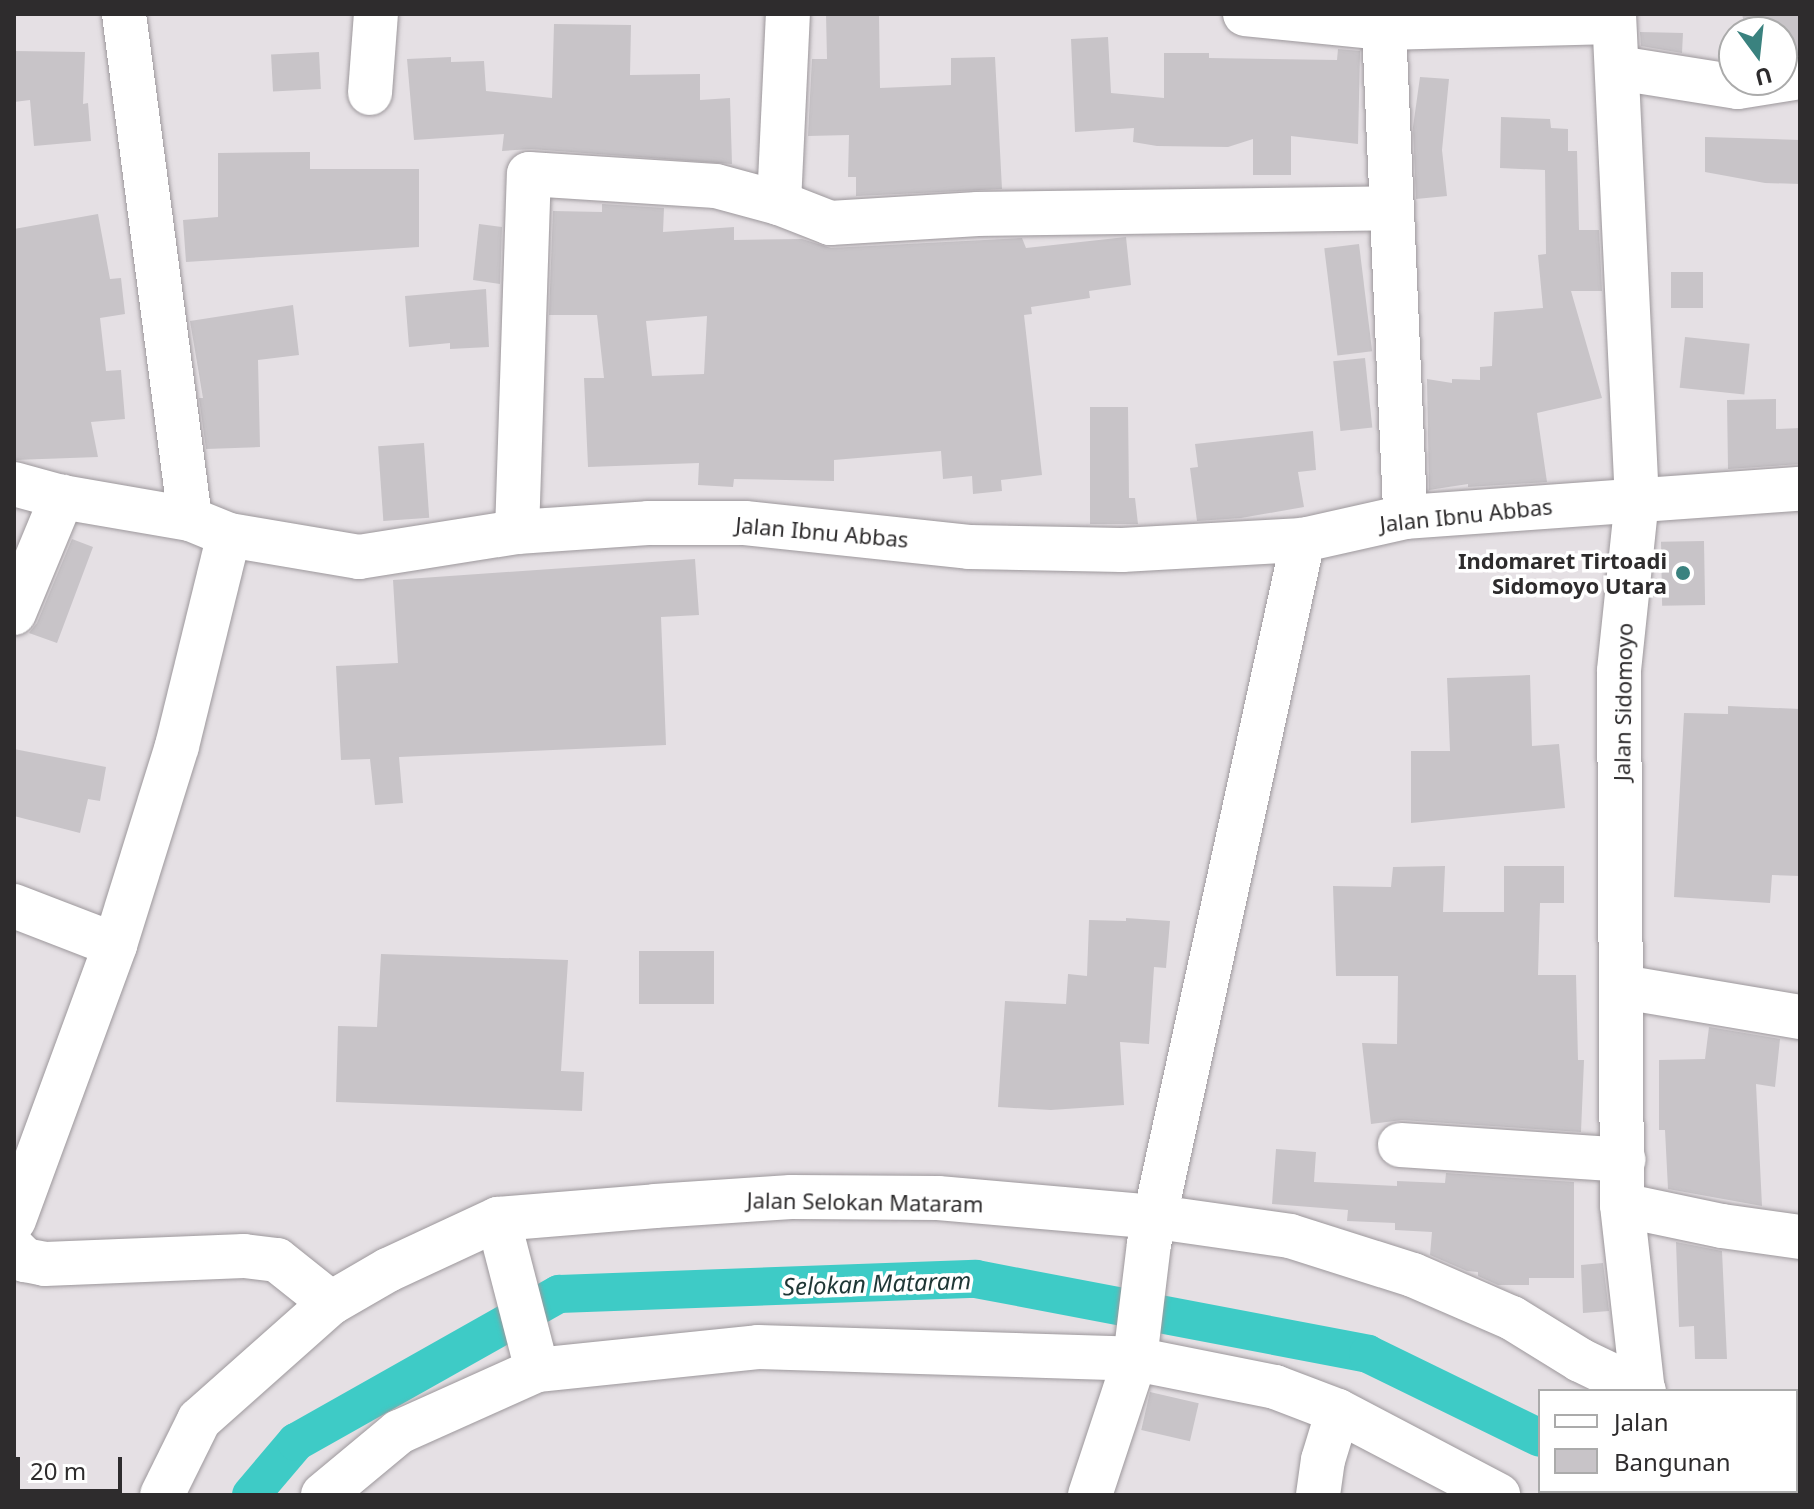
<!DOCTYPE html>
<html>
<head>
<meta charset="utf-8">
<style>
	body { margin:0 }
	#map { position:relative; width:1814px; height:1509px; overflow:hidden; background:#e5e0e4; font-family:"Noto Sans",sans-serif }
	div>[style] { position:absolute }
	[style*='--x'] { left:calc(var(--x)*1px); top:calc(var(--y)*1px); width:calc(var(--w)*1px); rotate:calc(var(--a)*1deg) }
	.canal>* { height:38px; margin:-19px; padding:0 19px; transform-origin:19px; border-radius:19px; background:#3ecbc6 }
	.building>* { inset:0; background:#c8c4c8; transform-origin:0 0 }
	.roads { filter:drop-shadow(0 0 2px #9d989c) drop-shadow(0 0 2px #9d989c) }
	.minor>* { height:44px; margin:-22px; padding:0 22px; transform-origin:22px; border-radius:22px; background:#fff }
	.major>* { height:44px; margin:-22px; padding:0 22px; transform-origin:22px; border-radius:22px; background:#fff }
	.dots>* { width:22px; height:22px; translate:-50% -50%; box-sizing:border-box; border:4px solid #fff; border-radius:50% }
	span { translate:-50% -50%; white-space:nowrap; text-align:center; line-height:1.15; -webkit-text-stroke:7px #fff; paint-order:stroke }
	.street-label { font-size:22px; color:#2e2c2d }
	.poi-label { font-size:22px; color:#2e2c2d; font-weight:700 }
	.right { translate:-100% -50%; text-align:right }
	.water-label { font-size:24px; color:#1f3736; font-style:italic }
	.frame { position:absolute; inset:0; border:16px solid #2e2c2d; pointer-events:none }
	.legend { position:absolute; left:1538px; top:1389px; width:260px; height:104px; box-sizing:border-box; background:#fff; border:2px solid #ababab; margin:0; padding:10px 14px; list-style:none; font-size:24px; color:#2e2c2d }
	.legend li { display:flex; align-items:center; gap:16px; height:40px }
	.legend b { width:40px; border:2px solid #ababab }
	.north { position:absolute; left:1718px; top:16px; width:80px; height:80px; box-sizing:border-box; background:#fff; border:2px solid #ababab; border-radius:50%; rotate:165deg; font-size:22px; font-weight:700; line-height:32px; text-align:center; color:#2e2c2d }
	.north::after { content:''; display:block; margin:auto; width:28px; height:36px; background:#3a827f; clip-path:polygon(50% 0,100% 100%,50% 72%,0 100%) }
	.scale { position:absolute; left:16px; top:1457px; width:106px; height:36px; box-sizing:border-box; border:4px solid #2e2c2d; border-top:0; padding-left:10px; font-size:24px; line-height:28px; white-space:nowrap; color:#2e2c2d; -webkit-text-stroke:6px #fff; paint-order:stroke }
</style>
</head>
<body>
<div id="map">
	<div class="canal">
		<div style="--x:251;--y:1495;--w:70;--a:-49.7"></div>
		<div style="--x:296;--y:1442;--w:302;--a:-29.4"></div>
		<div style="--x:559;--y:1294;--w:417;--a:-2.1"></div>
		<div style="--x:976;--y:1279;--w:399;--a:10.8"></div>
		<div style="--x:1368;--y:1354;--w:191;--a:26"></div>
	</div>
	<div class="building">
		<div style="clip-path:polygon(826px 14px,879px 14px,880px 88px,951px 85px,951px 58px,995px 57px,1002px 189px,856px 196px,856px 177px,848px 177px,849px 135px,808px 136px,812px 59px,827px 59px)"></div>
		<div style="clip-path:polygon(1742px 14px,1800px 14px,1800px 53px,1782px 55px,1782px 32px,1746px 32px)"></div>
		<div style="clip-path:polygon(554px 24px,631px 25px,630px 75px,700px 74px,700px 100px,730px 98px,732px 164px,531px 149px,502px 151px,504px 134px,414px 140px,407px 59px,451px 57px,451px 62px,484px 61px,486px 91px,552px 98px)"></div>
		<div style="clip-path:polygon(1640px 32px,1683px 33px,1682px 53px,1641px 46px)"></div>
		<div style="clip-path:polygon(1108px 37px,1111px 93px,1164px 98px,1164px 53px,1209px 53px,1209px 58px,1337px 60px,1338px 49px,1360px 51px,1358px 144px,1291px 136px,1291px 175px,1253px 175px,1253px 139px,1228px 147px,1157px 146px,1133px 142px,1134px 128px,1075px 132px,1071px 39px)"></div>
		<div style="clip-path:polygon(14px 51px,85px 52px,83px 104px,88px 103px,91px 141px,34px 146px,30px 100px,14px 102px)"></div>
		<div style="left:319px;top:52px;width:37px;height:48px;rotate:87deg"></div>
		<div style="clip-path:polygon(1420px 77px,1449px 79px,1442px 150px,1447px 196px,1416px 199px,1413px 127px)"></div>
		<div style="clip-path:polygon(1501px 117px,1550px 119px,1551px 128px,1568px 129px,1568px 151px,1577px 151px,1579px 230px,1599px 230px,1602px 291px,1571px 291px,1602px 398px,1537px 413px,1547px 482px,1468px 487px,1468px 484px,1429px 490px,1427px 379px,1452px 383px,1452px 379px,1480px 380px,1480px 367px,1492px 366px,1494px 312px,1543px 308px,1538px 255px,1546px 254px,1545px 170px,1500px 168px)"></div>
		<div style="clip-path:polygon(1705px 137px,1800px 140px,1800px 184px,1765px 183px,1705px 172px)"></div>
		<div style="clip-path:polygon(310px 152px,310px 169px,419px 169px,419px 247px,186px 262px,183px 220px,218px 217px,218px 153px)"></div>
		<div style="clip-path:polygon(evenodd,602px 204px,664px 208px,663px 232px,734px 227px,734px 240px,802px 239px,831px 248px,1022px 238px,1026px 248px,1126px 237px,1131px 285px,1089px 291px,1090px 298px,1031px 307px,1032px 314px,1024px 315px,1042px 475px,1001px 480px,1002px 491px,973px 494px,972px 476px,943px 479px,941px 451px,834px 460px,834px 481px,734px 479px,733px 487px,698px 485px,699px 463px,588px 467px,584px 378px,604px 378px,597px 315px,549px 315px,553px 211px,602px 212px,602px 204px,707px 316px,704px 374px,652px 376px,646px 321px,707px 316px)"></div>
		<div style="clip-path:polygon(98px 214px,110px 279px,121px 278px,125px 314px,100px 318px,106px 371px,121px 370px,125px 419px,91px 422px,98px 457px,14px 460px,14px 229px)"></div>
		<div style="clip-path:polygon(479px 224px,502px 227px,500px 284px,473px 280px)"></div>
		<div style="left:1359px;top:244px;width:108px;height:35px;rotate:83deg"></div>
		<div style="left:1703px;top:272px;width:36px;height:32px;rotate:90deg"></div>
		<div style="clip-path:polygon(486px 289px,489px 347px,450px 349px,450px 343px,409px 347px,405px 296px)"></div>
		<div style="clip-path:polygon(293px 305px,299px 355px,258px 360px,260px 447px,206px 449px,199px 398px,203px 398px,190px 321px)"></div>
		<div style="left:1685px;top:337px;width:65px;height:51px;rotate:6deg"></div>
		<div style="left:1365px;top:358px;width:70px;height:32px;rotate:84deg"></div>
		<div style="clip-path:polygon(1776px 399px,1776px 429px,1800px 428px,1800px 464px,1728px 469px,1727px 400px)"></div>
		<div style="clip-path:polygon(1090px 407px,1128px 407px,1129px 498px,1135px 498px,1138px 524px,1090px 524px)"></div>
		<div style="clip-path:polygon(1313px 431px,1316px 470px,1298px 472px,1304px 507px,1241px 518px,1197px 521px,1190px 468px,1198px 467px,1195px 444px)"></div>
		<div style="left:424px;top:443px;width:75px;height:46px;rotate:86deg"></div>
		<div style="clip-path:polygon(72px 539px,93px 547px,57px 643px,29px 633px,37px 623px)"></div>
		<div style="left:1704px;top:541px;width:64px;height:43px;rotate:89deg"></div>
		<div style="clip-path:polygon(695px 559px,699px 615px,661px 617px,666px 745px,399px 757px,403px 803px,375px 805px,370px 759px,341px 760px,336px 666px,398px 663px,393px 580px)"></div>
		<div style="clip-path:polygon(1530px 675px,1532px 746px,1559px 744px,1565px 808px,1411px 823px,1411px 751px,1450px 751px,1447px 678px)"></div>
		<div style="clip-path:polygon(1728px 706px,1800px 709px,1800px 876px,1772px 875px,1770px 903px,1674px 897px,1684px 713px,1728px 714px)"></div>
		<div style="clip-path:polygon(14px 749px,106px 767px,100px 801px,88px 799px,80px 833px,14px 816px)"></div>
		<div style="clip-path:polygon(1445px 866px,1443px 912px,1504px 912px,1504px 866px,1564px 866px,1564px 903px,1540px 903px,1538px 975px,1576px 975px,1578px 1060px,1584px 1060px,1581px 1132px,1402px 1120px,1371px 1124px,1362px 1043px,1397px 1044px,1398px 976px,1336px 976px,1333px 886px,1391px 887px,1393px 867px)"></div>
		<div style="clip-path:polygon(1126px 918px,1170px 921px,1166px 968px,1154px 967px,1149px 1044px,1120px 1042px,1124px 1105px,1051px 1110px,998px 1107px,1005px 1001px,1066px 1004px,1068px 974px,1087px 976px,1089px 920px,1126px 921px)"></div>
		<div style="left:639px;top:951px;width:75px;height:53px"></div>
		<div style="clip-path:polygon(381px 954px,568px 960px,561px 1071px,584px 1072px,582px 1111px,336px 1102px,338px 1026px,377px 1027px)"></div>
		<div style="clip-path:polygon(1709px 1027px,1780px 1039px,1775px 1087px,1756px 1084px,1762px 1206px,1668px 1189px,1665px 1130px,1659px 1130px,1659px 1060px,1705px 1059px)"></div>
		<div style="clip-path:polygon(1276px 1149px,1316px 1152px,1314px 1182px,1397px 1186px,1397px 1181px,1445px 1183px,1446px 1173px,1574px 1182px,1574px 1278px,1529px 1278px,1529px 1285px,1498px 1285px,1478px 1276px,1478px 1272px,1467px 1271px,1430px 1255px,1432px 1232px,1395px 1230px,1395px 1223px,1347px 1221px,1348px 1210px,1272px 1204px)"></div>
		<div style="clip-path:polygon(1676px 1242px,1722px 1251px,1727px 1359px,1695px 1359px,1694px 1326px,1679px 1327px)"></div>
		<div style="clip-path:polygon(1603px 1263px,1609px 1311px,1583px 1313px,1581px 1265px)"></div>
		<div style="left:1150px;top:1392px;width:50px;height:39px;rotate:13deg"></div>
	</div>
	<div class="roads">
		<div class="minor">
			<div style="--x:124;--y:14;--w:509;--a:82.55"></div>
			<div style="--x:1245;--y:14;--w:140;--a:5.8"></div>
			<div style="--x:1384;--y:28;--w:229;--a:-1.5"></div>
			<div style="--x:1384;--y:28;--w:489;--a:87.5"></div>
			<div style="--x:1618;--y:68;--w:121;--a:9"></div>
			<div style="--x:1738;--y:87;--w:63;--a:-9.2"></div>
			<div style="--x:370;--y:93;--w:79;--a:-85.7"></div>
			<div style="--x:779;--y:203;--w:189;--a:-87.3"></div>
			<div style="--x:14;--y:484;--w:50;--a:15.2"></div>
			<div style="--x:62;--y:497;--w:130;--a:9.8"></div>
			<div style="--x:190;--y:519;--w:42;--a:22.3"></div>
			<div style="--x:229;--y:535;--w:132;--a:9.6"></div>
			<div style="--x:359;--y:557;--w:160;--a:-9"></div>
			<div style="--x:517;--y:532;--w:131;--a:-3.9"></div>
			<div style="--x:648;--y:523;--w:97;--a:0"></div>
			<div style="--x:745;--y:523;--w:225;--a:6.1"></div>
			<div style="--x:969;--y:547;--w:153;--a:1.1"></div>
			<div style="--x:1122;--y:550;--w:181;--a:-3.2"></div>
			<div style="--x:1303;--y:540;--w:105;--a:-12.7"></div>
			<div style="--x:1405;--y:517;--w:396;--a:-4.1"></div>
			<div style="--x:517;--y:532;--w:358;--a:-88.1"></div>
			<div style="--x:529;--y:174;--w:187;--a:3.7"></div>
			<div style="--x:716;--y:186;--w:65;--a:15.1"></div>
			<div style="--x:779;--y:203;--w:55;--a:21.4"></div>
			<div style="--x:830;--y:223;--w:148;--a:-3.5"></div>
			<div style="--x:978;--y:214;--w:412;--a:-0.8"></div>
			<div style="--x:14;--y:613;--w:126;--a:-67.5"></div>
			<div style="--x:14;--y:906;--w:108;--a:21.1"></div>
			<div style="--x:1623;--y:987;--w:180;--a:9.6"></div>
			<div style="--x:1400;--y:1145;--w:224;--a:3.8"></div>
			<div style="--x:1622;--y:1205;--w:102;--a:11.9"></div>
			<div style="--x:1722;--y:1226;--w:79;--a:8"></div>
			<div style="--x:498;--y:1219;--w:156;--a:75.5"></div>
			<div style="--x:14;--y:1220;--w:293;--a:-69.8"></div>
			<div style="--x:115;--y:945;--w:208;--a:-72.7"></div>
			<div style="--x:177;--y:746;--w:217;--a:-76.2"></div>
			<div style="--x:14;--y:1249;--w:16;--a:45"></div>
			<div style="--x:25;--y:1260;--w:20;--a:11"></div>
			<div style="--x:45;--y:1264;--w:199;--a:-2.3"></div>
			<div style="--x:244;--y:1256;--w:33;--a:7"></div>
			<div style="--x:277;--y:1260;--w:69;--a:38.5"></div>
			<div style="--x:1774;--y:1491;--w:5;--a:53"></div>
			<div style="--x:162;--y:1495;--w:84;--a:-63.7"></div>
			<div style="--x:199;--y:1420;--w:176;--a:-41.6"></div>
			<div style="--x:331;--y:1303;--w:66;--a:-30.1"></div>
			<div style="--x:388;--y:1270;--w:121;--a:-24.9"></div>
			<div style="--x:498;--y:1219;--w:158;--a:-4.7"></div>
			<div style="--x:655;--y:1206;--w:136;--a:-3.8"></div>
			<div style="--x:791;--y:1197;--w:147;--a:0.4"></div>
			<div style="--x:938;--y:1198;--w:220;--a:5"></div>
			<div style="--x:1157;--y:1217;--w:134;--a:8.1"></div>
			<div style="--x:1290;--y:1236;--w:129;--a:17.6"></div>
			<div style="--x:1413;--y:1275;--w:108;--a:23.5"></div>
			<div style="--x:1512;--y:1318;--w:80;--a:31.7"></div>
			<div style="--x:1580;--y:1360;--w:71;--a:25.8"></div>
			<div style="--x:323;--y:1495;--w:99;--a:-39.7"></div>
			<div style="--x:399;--y:1432;--w:151;--a:-24.2"></div>
			<div style="--x:537;--y:1370;--w:222;--a:-5.9"></div>
			<div style="--x:758;--y:1347;--w:377;--a:1.8"></div>
			<div style="--x:1135;--y:1359;--w:143;--a:11.3"></div>
			<div style="--x:1275;--y:1387;--w:67;--a:20.9"></div>
			<div style="--x:1338;--y:1411;--w:181;--a:27.7"></div>
			<div style="--x:1090;--y:1495;--w:143;--a:-71.7"></div>
			<div style="--x:1135;--y:1359;--w:116;--a:-83.1"></div>
			<div style="--x:1149;--y:1244;--w:721;--a:-77.66"></div>
			<div style="--x:1318;--y:1495;--w:35;--a:-82"></div>
			<div style="--x:1323;--y:1460;--w:51;--a:-73"></div>
		</div>
		<div class="major">
			<div style="--x:1614;--y:14;--w:486;--a:87.3"></div>
			<div style="--x:1637;--y:499;--w:173;--a:96"></div>
			<div style="--x:1619;--y:671;--w:534;--a:89.68"></div>
			<div style="--x:1622;--y:1205;--w:187;--a:83.6"></div>
			<div style="--x:1645;--y:1491;--w:4;--a:90"></div>
		</div>
	</div>
	<div class="dots">
		<div style="left:1683px;top:573px;background:#3a827f"></div>
	</div>
	<div class="street-label">
		<span style="left:1466px;top:515px;rotate:-6deg">Jalan Ibnu Abbas</span>
		<span style="left:822px;top:532px;rotate:5deg">Jalan Ibnu Abbas</span>
		<span style="left:1623px;top:702px;rotate:-89deg">Jalan Sidomoyo</span>
		<span style="left:865px;top:1202px;rotate:1deg">Jalan Selokan Mataram</span>
	</div>
	<div class="poi-label">
		<span class="right" style="left:1667px;top:573px">Indomaret Tirtoadi<br>Sidomoyo Utara</span>
	</div>
	<div class="water-label">
		<span style="left:877px;top:1283px;rotate:-2deg">Selokan Mataram</span>
	</div>
	<div class="frame"></div>
	<ul class="legend">
	<li><b style="height:10px;background:#fff"></b>Jalan</li>
	<li><b style="height:22px;background:#c8c4c8"></b>Bangunan</li>
	</ul>
	<div class="north">U</div>
	<div class="scale">20 m</div>
</div>
</body>
</html>
